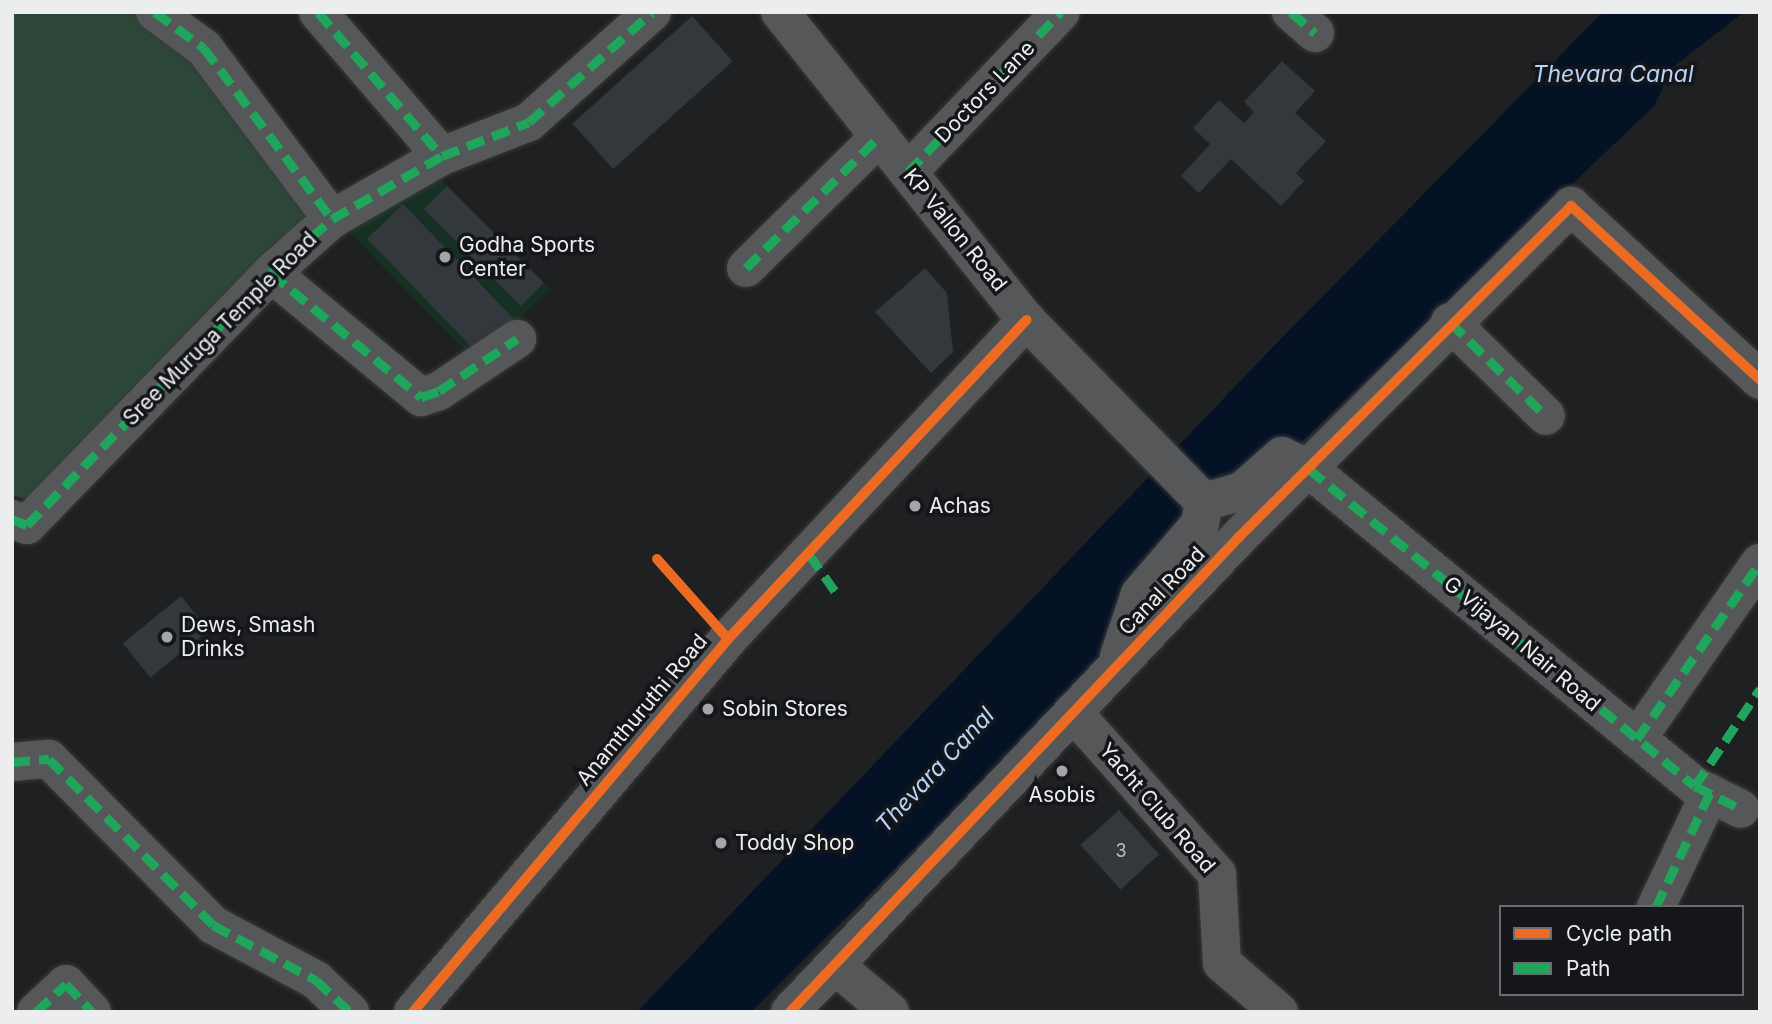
<!DOCTYPE html>
<html>
<head>
<meta charset="utf-8">
<style>
	body { margin:0 }
	#map { position:relative; width:1772px; height:1024px; overflow:hidden; background:#1e2021; font-family:Inter,sans-serif }
	div>[style] { position:absolute }
	[style*='--x'] { left:calc(var(--x)*1px); top:calc(var(--y)*1px); width:calc(var(--w)*1px); rotate:calc(var(--a)*1deg) }
	.green>* { inset:0; background:#163124 }
	.forest>* { inset:0; background:#2d4839 }
	.water>* { inset:0; background:#051225 }
	.building>* { inset:0; background:#32383c; transform-origin:0 0 }
	.roads { filter:drop-shadow(0 0 2px #393a3b) drop-shadow(0 0 2px #393a3b) }
	.minor>* { height:38px; margin:-19px; padding:0 19px; transform-origin:19px; border-radius:19px; background:#565758 }
	.quiet>* { height:9px; margin-top:-4.5px; transform-origin:0; background:repeating-linear-gradient(90deg,#20a55d 0 18px,transparent 0 27px) }
	.cycleway>* { height:10px; margin:-5px; padding:0 5px; transform-origin:5px; border-radius:5px; background:#ed6a23 }
	.dots>* { width:19px; height:19px; translate:-50% -50%; box-sizing:border-box; border:4px solid #141619; border-radius:50% }
	span { translate:-50% -50%; white-space:nowrap; text-align:center; line-height:1.15; -webkit-text-stroke:7px #141619; paint-order:stroke }
	.number-label { font-size:18px; color:#bdc0c2 }
	.number-label span { -webkit-text-stroke-width:0 }
	.street-label { font-size:21px; color:#ebedef }
	.poi-label { font-size:21px; color:#ebedef }
	.left { translate:0 -50%; text-align:left }
	.water-label { font-size:23px; color:#b7d4fa; font-style:italic }
	.frame { position:absolute; inset:0; border:14px solid #ebedef; pointer-events:none }
	.legend { position:absolute; left:1499px; top:905px; width:245px; height:91px; box-sizing:border-box; background:#141619; border:2px solid #6a6c6f; margin:0; padding:9px 12px; list-style:none; font-size:21px; color:#ebedef }
	.legend li { display:flex; align-items:center; gap:14px; height:35px }
	.legend b { width:35px; border:2px solid #6a6c6f }
</style>
</head>
<body>
<div id="map">
	<div class="green">
		<div style="clip-path:polygon(439px 178px,550px 290px,475px 360px,347px 230px)"></div>
	</div>
	<div class="forest">
		<div style="clip-path:polygon(12px 12px,132px 12px,194px 58px,316px 218px,27px 499px,12px 496px)"></div>
	</div>
	<div class="water">
		<div style="clip-path:polygon(1603px 12px,1744px 12px,1673px 67px,1654px 106px,1199px 540px,1060px 704px,751px 1012px,637px 1012px,1270px 350px)"></div>
	</div>
	<div class="building">
		<div style="left:692px;top:16px;width:61px;height:161px;rotate:48deg"></div>
		<div style="clip-path:polygon(1282px 61px,1315px 91px,1295px 113px,1326px 141px,1296px 173px,1304px 181px,1281px 206px,1231px 159px,1199px 193px,1181px 176px,1210px 144px,1193px 128px,1219px 100px,1244px 123px,1254px 112px,1244px 102px)"></div>
		<div style="left:447px;top:186px;width:137px;height:33px;rotate:45deg"></div>
		<div style="left:403px;top:204px;width:158px;height:50px;rotate:46deg"></div>
		<div style="clip-path:polygon(925px 268px,947px 293px,953px 352px,931px 373px,875px 312px)"></div>
		<div style="left:181px;top:596px;width:44px;height:75px;rotate:51deg"></div>
		<div style="left:1119px;top:810px;width:60px;height:52px;rotate:48deg"></div>
	</div>
	<div class="roads">
		<div class="minor">
			<div style="--x:155;--y:12;--w:61;--a:36.3"></div>
			<div style="--x:204;--y:48;--w:214;--a:53.2"></div>
			<div style="--x:318;--y:12;--w:190;--a:49.3"></div>
			<div style="--x:780;--y:12;--w:394;--a:51.4"></div>
			<div style="--x:1026;--y:320;--w:255;--a:45.6"></div>
			<div style="--x:1291;--y:12;--w:32;--a:41"></div>
			<div style="--x:908;--y:172;--w:221;--a:-46.3"></div>
			<div style="--x:746;--y:268;--w:188;--a:-44.6"></div>
			<div style="--x:271;--y:273;--w:195;--a:39.6"></div>
			<div style="--x:421;--y:397;--w:19;--a:-18"></div>
			<div style="--x:439;--y:391;--w:94;--a:-33.7"></div>
			<div style="--x:1450;--y:322;--w:134;--a:44.4"></div>
			<div style="--x:1204;--y:502;--w:40;--a:-16"></div>
			<div style="--x:1242;--y:491;--w:53;--a:-41.2"></div>
			<div style="--x:1282;--y:456;--w:30;--a:26"></div>
			<div style="--x:1309;--y:469;--w:499;--a:39.4"></div>
			<div style="--x:1695;--y:786;--w:51;--a:26.6"></div>
			<div style="--x:12;--y:519;--w:16;--a:22"></div>
			<div style="--x:27;--y:525;--w:351;--a:-45.9"></div>
			<div style="--x:271;--y:273;--w:81;--a:-41.5"></div>
			<div style="--x:332;--y:219;--w:127;--a:-29.8"></div>
			<div style="--x:442;--y:156;--w:93;--a:-21.3"></div>
			<div style="--x:529;--y:122;--w:165;--a:-41.8"></div>
			<div style="--x:1119;--y:656;--w:65;--a:-71.3"></div>
			<div style="--x:1140;--y:594;--w:92;--a:-49.4"></div>
			<div style="--x:1200;--y:524;--w:22;--a:-80"></div>
			<div style="--x:1073;--y:712;--w:217;--a:48.4"></div>
			<div style="--x:1217;--y:874;--w:89;--a:86.8"></div>
			<div style="--x:1222;--y:963;--w:75;--a:40.7"></div>
			<div style="--x:1637;--y:739;--w:215;--a:-55.1"></div>
			<div style="--x:12;--y:762;--w:37;--a:-5"></div>
			<div style="--x:49;--y:759;--w:233;--a:45.3"></div>
			<div style="--x:213;--y:925;--w:117;--a:28.1"></div>
			<div style="--x:316;--y:980;--w:47;--a:43.3"></div>
			<div style="--x:1656;--y:907;--w:126;--a:-64.7"></div>
			<div style="--x:836;--y:966;--w:71;--a:40.4"></div>
			<div style="--x:36;--y:1012;--w:41;--a:-43"></div>
			<div style="--x:66;--y:984;--w:38;--a:47"></div>
			<div style="--x:413;--y:1012;--w:488;--a:-49.8"></div>
			<div style="--x:728;--y:639;--w:437;--a:-46.9"></div>
			<div style="--x:790;--y:1012;--w:654;--a:-46.61"></div>
			<div style="--x:1239;--y:537;--w:469;--a:-44.9"></div>
			<div style="--x:1571;--y:206;--w:257;--a:42.6"></div>
		</div>
	</div>
	<div class="quiet">
		<div style="--x:155;--y:12;--w:61;--a:36.3"></div>
		<div style="--x:204;--y:48;--w:214;--a:53.2"></div>
		<div style="--x:318;--y:12;--w:190;--a:49.3"></div>
		<div style="--x:1291;--y:12;--w:32;--a:41"></div>
		<div style="--x:908;--y:172;--w:221;--a:-46.3"></div>
		<div style="--x:746;--y:268;--w:188;--a:-44.6"></div>
		<div style="--x:271;--y:273;--w:195;--a:39.6"></div>
		<div style="--x:421;--y:397;--w:19;--a:-18"></div>
		<div style="--x:439;--y:391;--w:94;--a:-33.7"></div>
		<div style="--x:1450;--y:322;--w:134;--a:44.4"></div>
		<div style="--x:1309;--y:469;--w:499;--a:39.4"></div>
		<div style="--x:1695;--y:786;--w:51;--a:26.6"></div>
		<div style="--x:12;--y:519;--w:16;--a:22"></div>
		<div style="--x:27;--y:525;--w:351;--a:-45.9"></div>
		<div style="--x:271;--y:273;--w:81;--a:-41.5"></div>
		<div style="--x:332;--y:219;--w:127;--a:-29.8"></div>
		<div style="--x:442;--y:156;--w:93;--a:-21.3"></div>
		<div style="--x:529;--y:122;--w:165;--a:-41.8"></div>
		<div style="--x:809;--y:554;--w:52;--a:55.1"></div>
		<div style="--x:1637;--y:739;--w:215;--a:-55.1"></div>
		<div style="--x:12;--y:762;--w:37;--a:-5"></div>
		<div style="--x:49;--y:759;--w:233;--a:45.3"></div>
		<div style="--x:213;--y:925;--w:117;--a:28.1"></div>
		<div style="--x:316;--y:980;--w:47;--a:43.3"></div>
		<div style="--x:1695;--y:786;--w:117;--a:-56.2"></div>
		<div style="--x:1656;--y:907;--w:126;--a:-64.7"></div>
		<div style="--x:36;--y:1012;--w:41;--a:-43"></div>
		<div style="--x:66;--y:984;--w:38;--a:47"></div>
	</div>
	<div class="cycleway">
		<div style="--x:657;--y:559;--w:107;--a:48.4"></div>
		<div style="--x:413;--y:1012;--w:488;--a:-49.8"></div>
		<div style="--x:728;--y:639;--w:437;--a:-46.9"></div>
		<div style="--x:790;--y:1012;--w:654;--a:-46.61"></div>
		<div style="--x:1239;--y:537;--w:469;--a:-44.9"></div>
		<div style="--x:1571;--y:206;--w:257;--a:42.6"></div>
	</div>
	<div class="dots">
		<div style="left:445px;top:257px;background:#a3a5a7"></div>
		<div style="left:915px;top:506px;background:#a3a5a7"></div>
		<div style="left:167px;top:637px;background:#a3a5a7"></div>
		<div style="left:708px;top:709px;background:#a3a5a7"></div>
		<div style="left:1062px;top:771px;background:#a3a5a7"></div>
		<div style="left:721px;top:843px;background:#a3a5a7"></div>
	</div>
	<div class="number-label">
		<span style="left:1121px;top:851px">3</span>
	</div>
	<div class="street-label">
		<span style="left:985px;top:92px;rotate:-46deg">Doctors Lane</span>
		<span style="left:955px;top:230px;rotate:51deg">KP Vallon Road</span>
		<span style="left:220px;top:329px;rotate:-45deg">Sree Muruga Temple Road</span>
		<span style="left:1162px;top:591px;rotate:-46deg">Canal Road</span>
		<span style="left:1522px;top:644px;rotate:40deg">G Vijayan Nair Road</span>
		<span style="left:642px;top:710px;rotate:-50deg">Anamthuruthi Road</span>
		<span style="left:1157px;top:808px;rotate:49deg">Yacht Club Road</span>
	</div>
	<div class="poi-label">
		<span class="left" style="left:459px;top:257px">Godha Sports<br>Center</span>
		<span class="left" style="left:929px;top:506px">Achas</span>
		<span class="left" style="left:181px;top:637px">Dews, Smash<br>Drinks</span>
		<span class="left" style="left:722px;top:709px">Sobin Stores</span>
		<span style="left:1062px;top:795px">Asobis</span>
		<span class="left" style="left:735px;top:843px">Toddy Shop</span>
	</div>
	<div class="water-label">
		<span style="left:1613px;top:74px">Thevara Canal</span>
		<span style="left:935px;top:770px;rotate:-47deg">Thevara Canal</span>
	</div>
	<div class="frame"></div>
	<ul class="legend">
	<li><b style="height:9px;background:#ed6a23"></b>Cycle path</li>
	<li><b style="height:9px;background:#20a55d"></b>Path</li>
	</ul>
</div>
</body>
</html>
